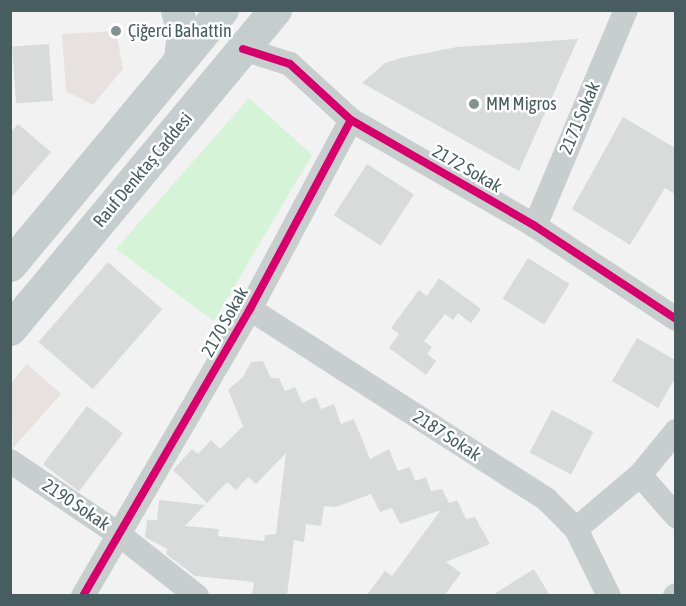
<!DOCTYPE html>
<html>
<head>
<meta charset="utf-8">
<style>
	body { margin:0 }
	#map { position:relative; width:686px; height:606px; overflow:hidden; background:#f2f2f2; font-family:"Asap Condensed",sans-serif }
	div>[style] { position:absolute }
	[style*='--x'] { left:calc(var(--x)*1px); top:calc(var(--y)*1px); width:calc(var(--w)*1px); rotate:calc(var(--a)*1deg) }
	.commercial>* { inset:0; background:#e7e2e0 }
	.green>* { inset:0; background:#d5f3d6 }
	.building>* { inset:0; background:#d9dbdb; transform-origin:0 0 }
	.street>* { height:24px; margin:-12px; padding:0 12px; transform-origin:12px; border-radius:12px; background:#c8cece }
	.primary>* { height:33px; margin:-16.5px; padding:0 16.5px; transform-origin:16.5px; border-radius:16.5px; background:#c6cdce }
	.cycleway>* { height:8px; margin:-4px; padding:0 4px; transform-origin:4px; border-radius:4px; background:#d6006c }
	.dots>* { width:16px; height:16px; translate:-50% -50%; box-sizing:border-box; border:3px solid #fff; border-radius:50% }
	span { translate:-50% -50%; white-space:nowrap; text-align:center; line-height:1.15; -webkit-text-stroke:5px #fff; paint-order:stroke }
	.poi-label { font-size:18px; color:#475d60 }
	.left { translate:0 -50%; text-align:left }
	.street-label { font-size:18px; color:#475d60 }
	.frame { position:absolute; inset:0; border:12px solid #475d60; pointer-events:none }
</style>
</head>
<body>
<div id="map">
	<div class="commercial">
		<div style="clip-path:polygon(116px 31px,123px 69px,93px 105px,66px 91px,62px 34px)"></div>
		<div style="clip-path:polygon(27px 364px,61px 394px,13px 448px,11px 383px)"></div>
	</div>
	<div class="green">
		<div style="clip-path:polygon(249px 98px,312px 155px,214px 321px,116px 249px)"></div>
	</div>
	<div class="building">
		<div style="clip-path:polygon(578px 39px,519px 171px,362px 83px,385px 63px,401px 58px,457px 47px)"></div>
		<div style="left:49px;top:44px;width:57px;height:37px;rotate:86deg"></div>
		<div style="clip-path:polygon(623px 117px,675px 148px,675px 194px,665px 188px,630px 245px,572px 209px)"></div>
		<div style="clip-path:polygon(18px 124px,51px 152px,10px 199px,10px 133px)"></div>
		<div style="left:367px;top:164px;width:56px;height:61px;rotate:33deg"></div>
		<div style="left:528px;top:258px;width:49px;height:48px;rotate:32deg"></div>
		<div style="left:108px;top:262px;width:72px;height:106px;rotate:41deg"></div>
		<div style="clip-path:polygon(439px 278px,481px 309px,471px 323px,458px 313px,453px 320px,445px 314px,424px 341px,432px 347px,427px 354px,436px 361px,426px 375px,389px 348px,399px 334px,391px 328px,419px 290px,427px 296px)"></div>
		<div style="clip-path:polygon(637px 338px,675px 360px,675px 378px,658px 408px,612px 381px)"></div>
		<div style="clip-path:polygon(263px 361px,271px 378px,279px 378px,285px 391px,295px 387px,302px 403px,316px 397px,321px 409px,334px 404px,341px 424px,354px 419px,370px 459px,389px 449px,398px 471px,410px 467px,415px 481px,426px 477px,431px 491px,442px 489px,449px 503px,457px 500px,466px 519px,475px 517px,490px 544px,446px 562px,461px 573px,444px 596px,366px 596px,385px 571px,392px 576px,441px 510px,400px 524px,392px 508px,380px 512px,371px 494px,336px 507px,324px 506px,321px 526px,306px 524px,304px 542px,294px 540px,287px 596px,252px 596px,254px 582px,195px 576px,166px 554px,167px 549px,145px 537px,147px 520px,157px 520px,159px 500px,205px 505px,185px 526px,219px 529px,218px 536px,264px 541px,265px 535px,276px 534px,286px 453px,256px 484px,248px 477px,236px 490px,227px 482px,207px 503px,173px 470px,192px 449px,198px 454px,211px 440px,220px 449px,243px 426px,228px 390px,243px 377px,251px 362px)"></div>
		<div style="left:87px;top:406px;width:45px;height:73px;rotate:37deg"></div>
		<div style="left:552px;top:410px;width:47px;height:48px;rotate:28deg"></div>
		<div style="clip-path:polygon(534px 569px,550px 596px,491px 596px)"></div>
	</div>
	<div class="street">
		<div style="--x:243;--y:49;--w:49;--a:17.7"></div>
		<div style="--x:290;--y:64;--w:83;--a:42.6"></div>
		<div style="--x:351;--y:120;--w:212;--a:29.9"></div>
		<div style="--x:535;--y:226;--w:169;--a:33.4"></div>
		<div style="--x:535;--y:226;--w:234;--a:-67.2"></div>
		<div style="--x:250;--y:309;--w:353;--a:32.7"></div>
		<div style="--x:547;--y:500;--w:41;--a:45"></div>
		<div style="--x:576;--y:529;--w:75;--a:63.8"></div>
		<div style="--x:676;--y:431;--w:57;--a:129.3"></div>
		<div style="--x:640;--y:475;--w:55;--a:48.7"></div>
		<div style="--x:10;--y:461;--w:134;--a:34"></div>
		<div style="--x:121;--y:536;--w:97;--a:38.3"></div>
		<div style="--x:576;--y:529;--w:84;--a:-40.2"></div>
		<div style="--x:83;--y:596;--w:332;--a:-59.8"></div>
		<div style="--x:250;--y:309;--w:214;--a:-61.9"></div>
		<div style="--x:675;--y:596;--w:1;--a:-45"></div>
	</div>
	<div class="primary">
		<div style="--x:177;--y:10;--w:25;--a:76"></div>
		<div style="--x:183;--y:34;--w:26;--a:97"></div>
		<div style="--x:10;--y:265;--w:332;--a:-50.3"></div>
		<div style="--x:10;--y:329;--w:415;--a:-50.3"></div>
	</div>
	<div class="cycleway">
		<div style="--x:243;--y:49;--w:49;--a:17.7"></div>
		<div style="--x:290;--y:64;--w:83;--a:42.6"></div>
		<div style="--x:351;--y:120;--w:212;--a:29.9"></div>
		<div style="--x:535;--y:226;--w:169;--a:33.4"></div>
		<div style="--x:83;--y:596;--w:332;--a:-59.8"></div>
		<div style="--x:250;--y:309;--w:214;--a:-61.9"></div>
	</div>
	<div class="dots">
		<div style="left:116px;top:31px;background:#839193"></div>
		<div style="left:474px;top:104px;background:#839193"></div>
	</div>
	<div class="poi-label">
		<span class="left" style="left:128px;top:31px">Çiğerci Bahattin</span>
		<span class="left" style="left:486px;top:104px">MM Migros</span>
	</div>
	<div class="street-label">
		<span style="left:580px;top:118px;rotate:-67deg">2171 Sokak</span>
		<span style="left:467px;top:169px;rotate:30deg">2172 Sokak</span>
		<span style="left:143px;top:170px;rotate:-50deg">Rauf Denktaş Caddesi</span>
		<span style="left:225px;top:322px;rotate:-61deg">2170 Sokak</span>
		<span style="left:447px;top:436px;rotate:33deg">2187 Sokak</span>
		<span style="left:76px;top:505px;rotate:34deg">2190 Sokak</span>
	</div>
	<div class="frame"></div>
</div>
</body>
</html>
